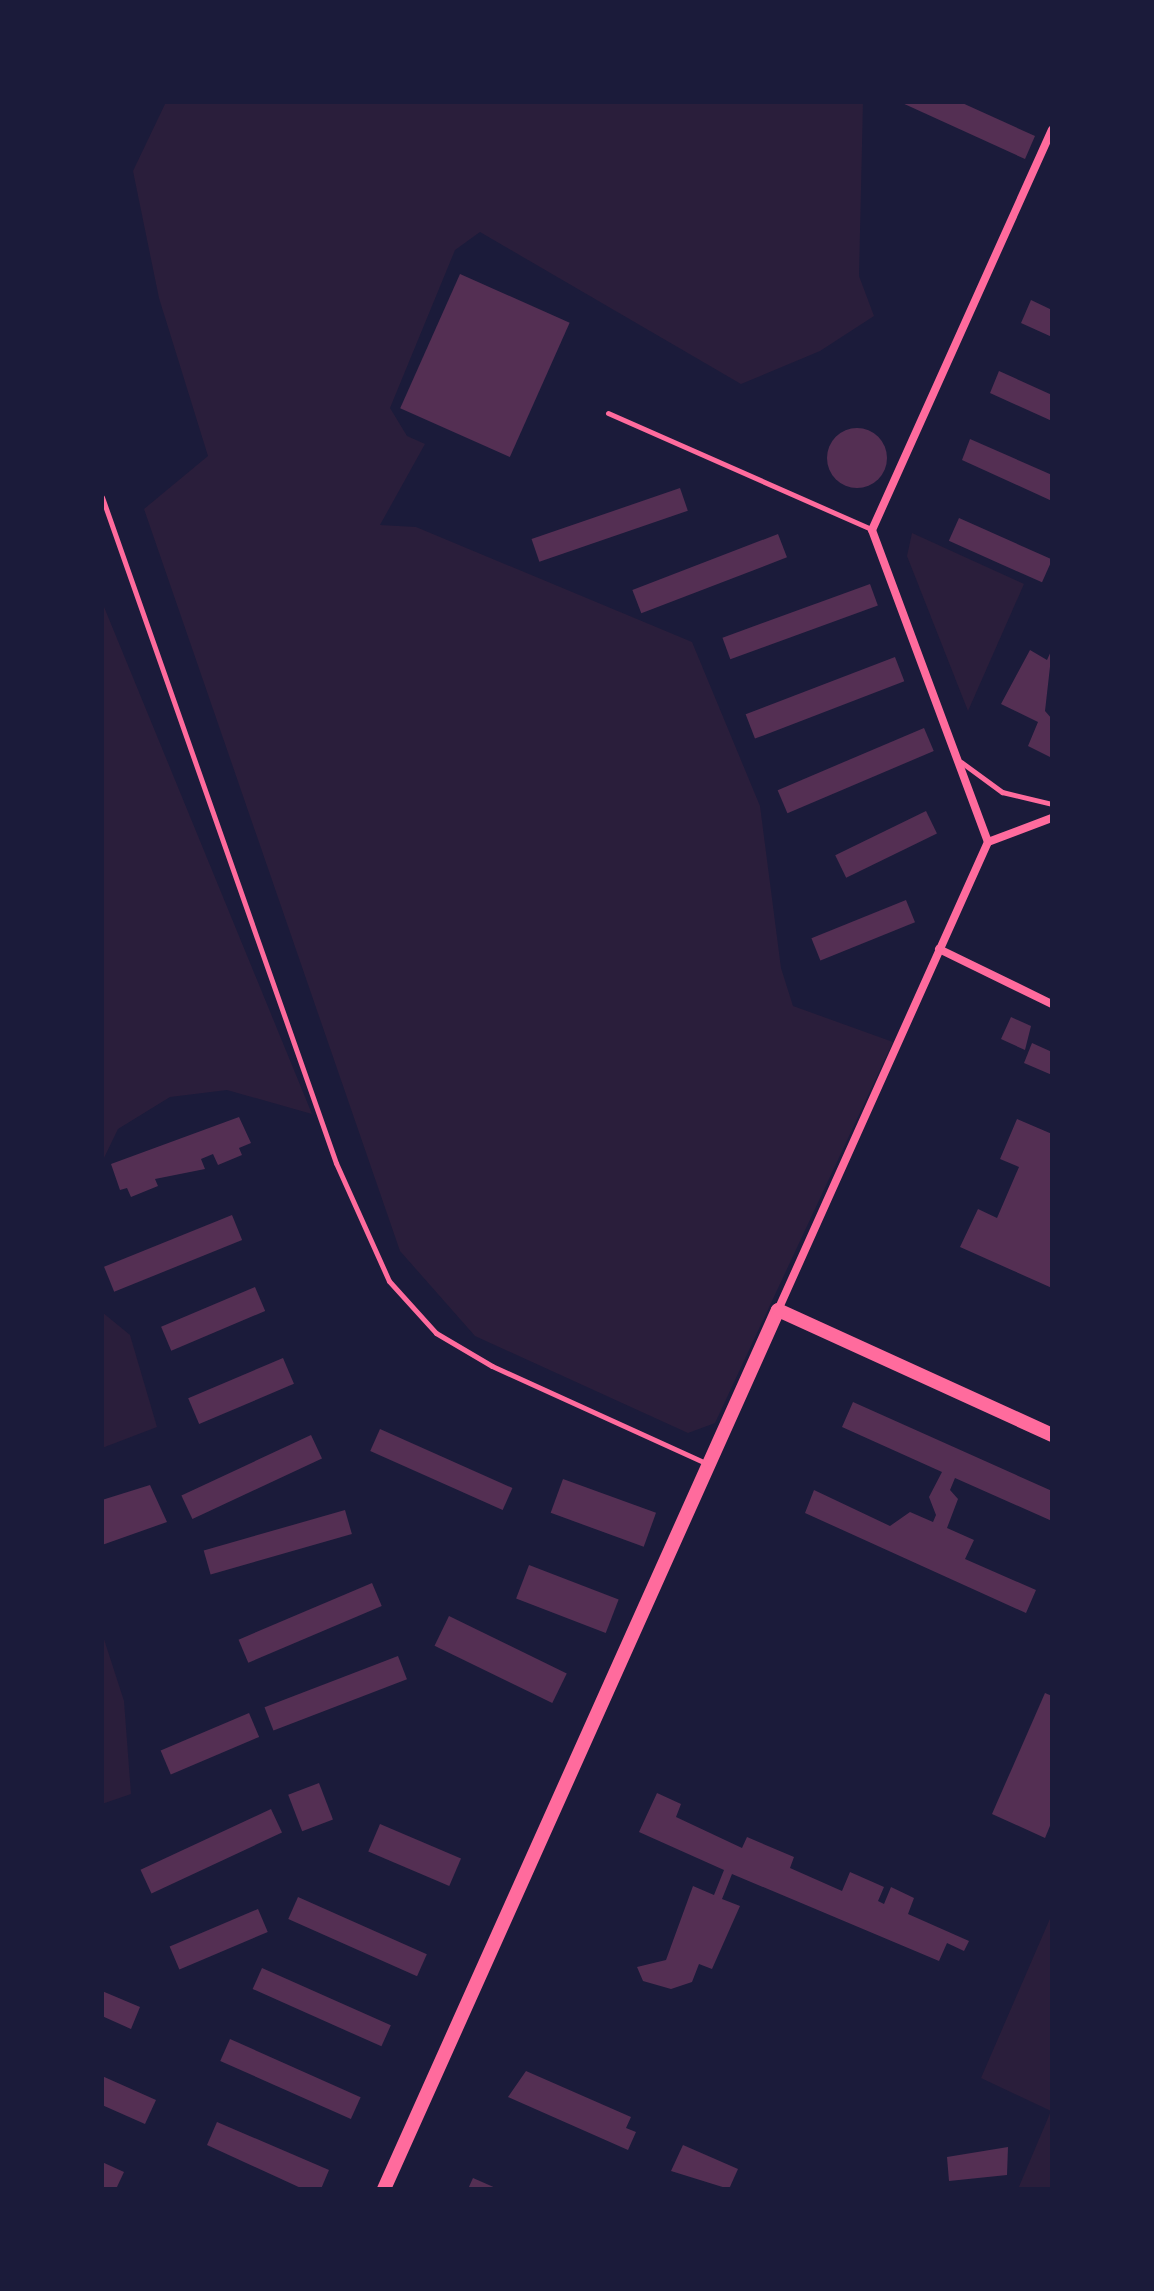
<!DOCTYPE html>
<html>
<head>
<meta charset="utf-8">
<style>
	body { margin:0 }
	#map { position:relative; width:1154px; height:2291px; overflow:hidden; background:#1b1b3a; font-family:Manrope,sans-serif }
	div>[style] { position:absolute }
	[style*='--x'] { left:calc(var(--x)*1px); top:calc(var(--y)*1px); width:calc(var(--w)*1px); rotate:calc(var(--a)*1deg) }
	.green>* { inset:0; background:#2a1e3b }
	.building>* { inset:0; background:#542f53; transform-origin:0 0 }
	.round { border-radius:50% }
	.service>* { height:5px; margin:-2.5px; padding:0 2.5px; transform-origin:2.5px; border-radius:2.5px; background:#ff6b9d }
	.minor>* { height:8px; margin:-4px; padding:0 4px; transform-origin:4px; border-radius:4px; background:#ff6b9d }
	.tertiary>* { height:14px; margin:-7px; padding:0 7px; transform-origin:7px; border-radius:7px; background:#ff6b9d }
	span { translate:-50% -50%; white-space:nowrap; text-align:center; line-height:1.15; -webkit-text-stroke:8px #1b1b3a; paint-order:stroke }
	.frame { position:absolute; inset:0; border:104px solid #1b1b3a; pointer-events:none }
</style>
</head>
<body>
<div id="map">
	<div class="green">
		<div style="clip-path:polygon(166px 102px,863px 102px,859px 276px,874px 316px,820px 351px,741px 384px,480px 232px,455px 250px,390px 408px,407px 436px,425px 444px,380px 525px,416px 527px,692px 642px,760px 806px,781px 968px,793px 1006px,893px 1042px,715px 1423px,688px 1433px,475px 1336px,400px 1251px,144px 509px,208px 456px,159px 298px,133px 171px)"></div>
		<div style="clip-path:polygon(912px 533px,1024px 584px,968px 711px,907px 556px)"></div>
		<div style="clip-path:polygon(102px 602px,312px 1114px,227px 1090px,170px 1097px,118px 1129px,102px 1162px)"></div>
		<div style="clip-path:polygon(102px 1312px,130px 1335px,157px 1427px,102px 1448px)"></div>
		<div style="clip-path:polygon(102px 1633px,124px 1701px,131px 1794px,102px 1804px)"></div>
		<div style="clip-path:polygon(1052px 1914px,1052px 2189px,1018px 2189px,1051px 2111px,981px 2078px)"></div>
	</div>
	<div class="building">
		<div style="clip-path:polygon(900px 102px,960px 102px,1035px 136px,1025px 159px)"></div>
		<div style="left:460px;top:274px;width:120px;height:147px;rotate:24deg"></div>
		<div style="clip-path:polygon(1031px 300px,1052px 310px,1052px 337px,1021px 323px)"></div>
		<div style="clip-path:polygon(999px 371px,1052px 395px,1052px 421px,990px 393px)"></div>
		<div class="round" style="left:827px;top:428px;width:60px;height:60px"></div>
		<div style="clip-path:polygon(970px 439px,1052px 475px,1052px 501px,962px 460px)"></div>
		<div style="left:680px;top:488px;width:24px;height:157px;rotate:71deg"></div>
		<div style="left:959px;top:518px;width:102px;height:25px;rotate:24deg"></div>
		<div style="left:778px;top:534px;width:25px;height:156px;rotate:69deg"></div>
		<div style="left:870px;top:584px;width:23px;height:157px;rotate:70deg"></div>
		<div style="clip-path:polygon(1052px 649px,1045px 711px,1052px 719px,1052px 758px,1028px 746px,1038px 722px,1001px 704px,1030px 650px,1047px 660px)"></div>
		<div style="left:895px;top:657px;width:26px;height:160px;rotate:69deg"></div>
		<div style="left:924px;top:728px;width:25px;height:159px;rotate:67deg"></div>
		<div style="left:926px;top:811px;width:25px;height:101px;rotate:64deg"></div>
		<div style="left:906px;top:900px;width:24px;height:102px;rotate:68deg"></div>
		<div style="clip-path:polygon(1011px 1017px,1031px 1026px,1025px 1050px,1001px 1039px)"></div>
		<div style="clip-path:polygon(1032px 1043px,1052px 1052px,1052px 1075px,1024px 1063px)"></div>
		<div style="clip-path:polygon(239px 1117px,251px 1143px,239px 1148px,242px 1155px,218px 1165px,213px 1154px,201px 1159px,205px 1169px,155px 1179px,158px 1186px,131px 1197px,127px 1188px,120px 1190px,111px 1164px)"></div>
		<div style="clip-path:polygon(1017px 1119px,1052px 1134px,1052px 1288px,960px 1247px,978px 1209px,997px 1218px,1019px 1167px,1000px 1159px)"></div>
		<div style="left:232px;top:1215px;width:27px;height:138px;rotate:68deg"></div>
		<div style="left:255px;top:1287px;width:26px;height:102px;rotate:67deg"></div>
		<div style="left:283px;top:1358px;width:28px;height:103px;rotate:67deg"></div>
		<div style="clip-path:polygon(853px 1402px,1052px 1491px,1052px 1521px,955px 1478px,950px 1490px,958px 1499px,947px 1528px,974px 1540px,965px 1559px,1036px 1590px,1026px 1613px,805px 1513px,814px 1490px,890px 1526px,910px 1512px,933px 1522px,936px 1515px,929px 1497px,942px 1472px,842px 1427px)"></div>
		<div style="left:380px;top:1429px;width:145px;height:24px;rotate:24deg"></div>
		<div style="left:311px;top:1435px;width:26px;height:143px;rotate:65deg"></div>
		<div style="left:563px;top:1479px;width:99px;height:36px;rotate:20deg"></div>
		<div style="clip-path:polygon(150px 1485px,167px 1522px,102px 1545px,102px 1500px)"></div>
		<div style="left:345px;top:1510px;width:25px;height:147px;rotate:74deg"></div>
		<div style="left:529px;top:1565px;width:96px;height:36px;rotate:21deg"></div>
		<div style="left:372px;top:1583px;width:25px;height:145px;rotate:67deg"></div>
		<div style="left:449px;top:1616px;width:131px;height:33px;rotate:26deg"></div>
		<div style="left:398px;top:1656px;width:25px;height:143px;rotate:69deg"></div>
		<div style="clip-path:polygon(1045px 1693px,1052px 1696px,1052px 1821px,1045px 1838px,992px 1814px)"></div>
		<div style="left:249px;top:1713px;width:26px;height:96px;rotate:67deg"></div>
		<div style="left:319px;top:1783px;width:39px;height:33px;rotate:69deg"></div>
		<div style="clip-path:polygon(657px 1793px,681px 1804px,676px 1817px,742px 1848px,747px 1837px,794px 1857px,790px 1868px,842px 1891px,850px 1872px,884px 1887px,878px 1901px,884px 1904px,891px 1887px,914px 1898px,908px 1914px,969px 1941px,964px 1951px,947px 1943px,939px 1961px,732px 1874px,722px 1899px,740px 1906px,712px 1969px,699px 1964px,692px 1982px,671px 1989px,643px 1981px,637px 1967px,666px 1960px,693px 1886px,714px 1895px,724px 1870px,639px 1832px)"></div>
		<div style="left:271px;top:1809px;width:26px;height:144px;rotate:65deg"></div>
		<div style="left:380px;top:1824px;width:88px;height:30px;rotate:23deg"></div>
		<div style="left:298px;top:1897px;width:141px;height:24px;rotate:24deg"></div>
		<div style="left:258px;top:1909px;width:25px;height:96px;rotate:67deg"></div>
		<div style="left:262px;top:1968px;width:141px;height:23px;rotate:24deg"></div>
		<div style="clip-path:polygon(102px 1991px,140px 2007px,131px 2029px,102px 2016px)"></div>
		<div style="left:230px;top:2039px;width:143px;height:24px;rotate:24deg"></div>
		<div style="clip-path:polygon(526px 2071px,631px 2117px,626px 2128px,636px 2132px,628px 2150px,508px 2097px)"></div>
		<div style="clip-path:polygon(102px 2076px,156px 2100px,145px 2124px,102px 2105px)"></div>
		<div style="clip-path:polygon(217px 2122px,329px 2170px,321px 2189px,303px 2189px,207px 2145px)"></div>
		<div style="clip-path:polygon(683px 2145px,738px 2169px,729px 2189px,671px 2171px)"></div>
		<div style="clip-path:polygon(1008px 2147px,1007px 2175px,949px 2181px,947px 2157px)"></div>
		<div style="clip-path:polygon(102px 2162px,124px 2172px,116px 2189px,102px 2189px)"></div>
		<div style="clip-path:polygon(473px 2178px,498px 2189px,468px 2189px)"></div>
	</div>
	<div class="service">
		<div style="--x:608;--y:413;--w:287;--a:23.8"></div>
		<div style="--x:102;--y:497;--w:706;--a:70.64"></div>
		<div style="--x:336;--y:1163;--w:129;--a:65.8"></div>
		<div style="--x:389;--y:1281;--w:70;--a:47.9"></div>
		<div style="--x:436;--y:1333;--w:65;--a:30.5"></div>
		<div style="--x:492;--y:1366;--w:237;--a:24.4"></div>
		<div style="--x:961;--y:762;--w:51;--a:36.2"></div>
		<div style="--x:1002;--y:792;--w:51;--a:13.5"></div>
	</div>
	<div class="minor">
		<div style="--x:988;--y:842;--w:68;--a:-20.6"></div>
		<div style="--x:939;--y:949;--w:126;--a:26"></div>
		<div style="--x:778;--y:1310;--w:513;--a:-65.83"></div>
		<div style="--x:988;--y:842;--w:333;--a:-110.4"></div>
		<div style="--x:872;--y:530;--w:439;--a:-65.8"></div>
	</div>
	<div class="tertiary">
		<div style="--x:384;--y:2189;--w:963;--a:-65.86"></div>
		<div style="--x:778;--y:1310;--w:301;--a:24.5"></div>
	</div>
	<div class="frame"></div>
</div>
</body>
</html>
